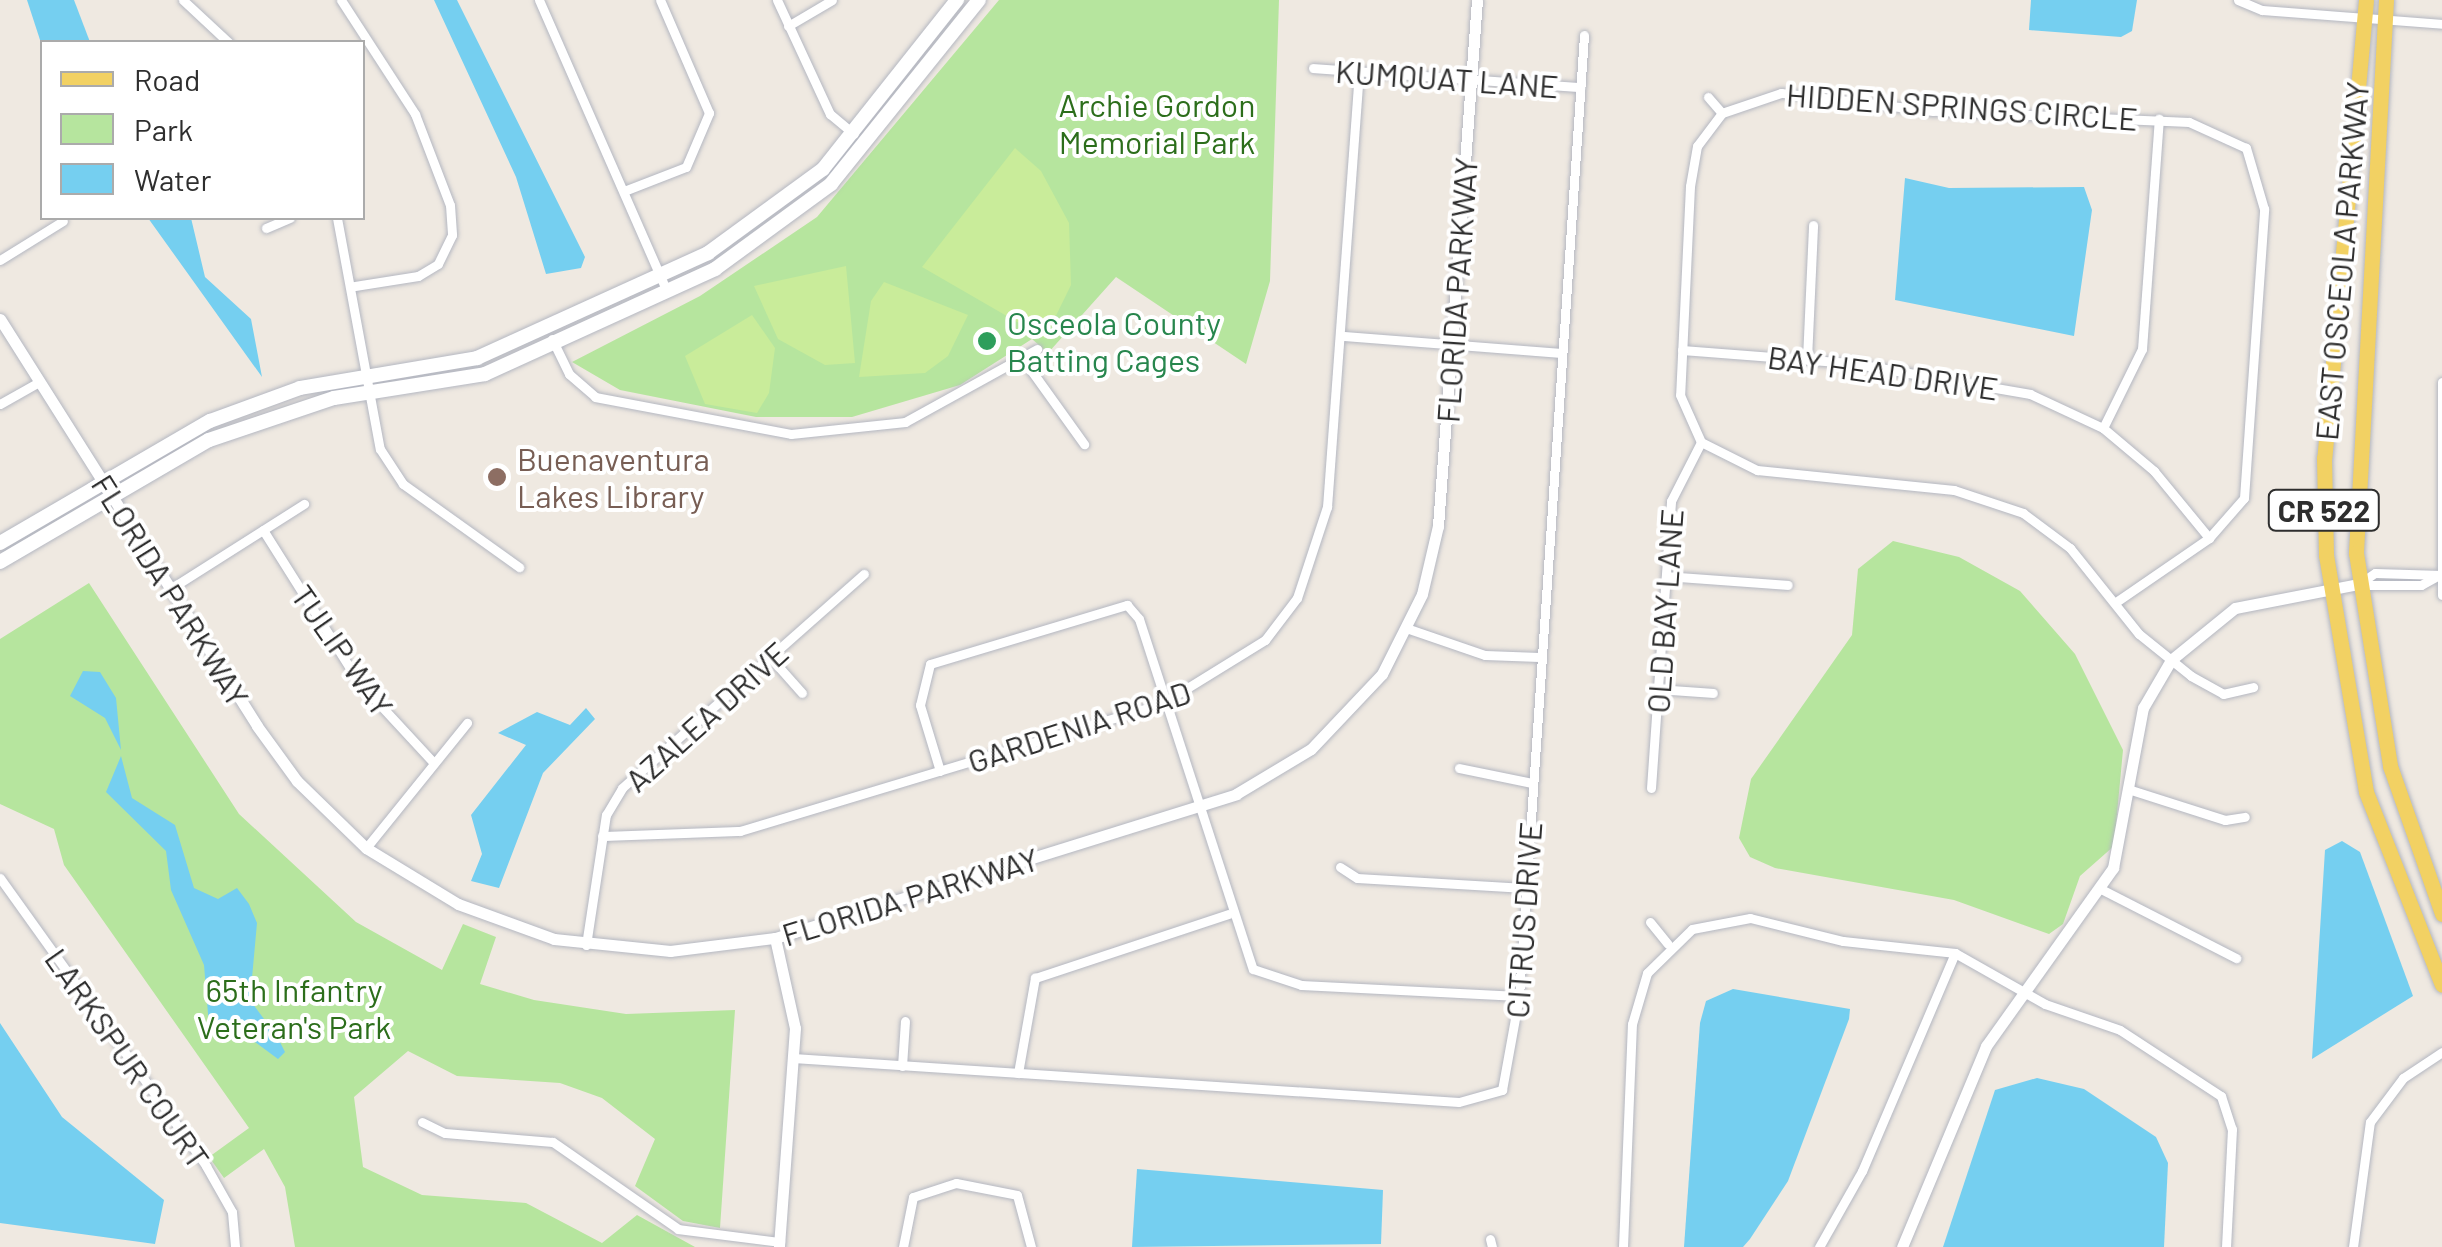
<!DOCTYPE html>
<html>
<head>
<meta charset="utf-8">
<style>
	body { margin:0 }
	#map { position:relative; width:2442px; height:1247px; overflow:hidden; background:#efe9e1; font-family:Barlow,sans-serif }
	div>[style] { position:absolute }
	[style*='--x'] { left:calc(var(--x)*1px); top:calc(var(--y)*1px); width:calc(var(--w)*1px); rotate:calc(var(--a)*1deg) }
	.green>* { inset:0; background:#b6e59e }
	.pitch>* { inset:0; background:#c9ec9a }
	.water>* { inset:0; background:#75cff0 }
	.roads { filter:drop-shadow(0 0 2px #b4b7c1) drop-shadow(0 0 2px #b4b7c1) }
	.minor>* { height:9px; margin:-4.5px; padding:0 4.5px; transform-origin:4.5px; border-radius:4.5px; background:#fff }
	.tertiary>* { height:11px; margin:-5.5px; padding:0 5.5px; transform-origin:5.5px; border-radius:5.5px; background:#fff }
	.secondary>* { height:14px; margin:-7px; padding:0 7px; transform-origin:7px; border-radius:7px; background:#fff }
	.primary>* { height:15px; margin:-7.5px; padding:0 7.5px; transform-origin:7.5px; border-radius:7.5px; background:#f2d163 }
	.dots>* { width:28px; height:28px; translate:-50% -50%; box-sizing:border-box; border:5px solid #fff; border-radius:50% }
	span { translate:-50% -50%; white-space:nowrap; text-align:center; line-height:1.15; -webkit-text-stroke:8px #fff; paint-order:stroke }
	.shield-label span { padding:2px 8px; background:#fff; border:2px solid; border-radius:8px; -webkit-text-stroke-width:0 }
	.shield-label { font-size:30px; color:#2e2e2e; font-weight:700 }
	.street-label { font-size:32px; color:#2e2e2e }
	.park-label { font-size:32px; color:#2c6e1b }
	.leisure-label { font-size:32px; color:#27864d }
	.left { translate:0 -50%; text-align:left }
	.education-label { font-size:32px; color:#785e54 }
	.legend { position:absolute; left:40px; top:40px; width:325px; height:180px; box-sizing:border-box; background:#fff; border:2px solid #ababab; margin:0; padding:12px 18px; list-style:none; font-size:30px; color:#2e2e2e }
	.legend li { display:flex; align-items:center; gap:20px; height:50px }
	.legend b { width:50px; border:2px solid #ababab }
</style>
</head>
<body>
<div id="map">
	<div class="green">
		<div style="clip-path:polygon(999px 0,1279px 0,1270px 281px,1246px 364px,1116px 277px,1048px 353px,1032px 339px,960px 385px,852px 417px,756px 417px,620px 390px,572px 362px,700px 296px,817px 217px)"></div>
		<div style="clip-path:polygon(1893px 541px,1959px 557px,2020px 591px,2075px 654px,2123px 750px,2114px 846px,2080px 876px,2063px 924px,2049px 934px,1954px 900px,1775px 868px,1750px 857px,1739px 838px,1751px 779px,1852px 635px,1858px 569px)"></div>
		<div style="clip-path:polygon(89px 583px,239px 814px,356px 922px,442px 970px,463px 924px,496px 937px,480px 984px,534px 1000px,626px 1014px,735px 1010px,720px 1228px,683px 1221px,635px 1186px,655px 1139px,602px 1098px,560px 1083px,457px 1076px,408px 1051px,354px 1097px,363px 1167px,422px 1195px,526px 1203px,602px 1243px,637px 1215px,695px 1247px,295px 1247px,285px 1187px,264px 1149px,224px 1178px,209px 1157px,249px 1128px,64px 865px,54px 829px,0 804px,0 639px)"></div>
	</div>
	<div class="pitch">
		<div style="clip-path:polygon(1015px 148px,1041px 171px,1069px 223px,1071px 285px,1045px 338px,922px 267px)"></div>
		<div style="clip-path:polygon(846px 266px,855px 363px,825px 365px,778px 339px,754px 286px)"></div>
		<div style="clip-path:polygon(884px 282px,968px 315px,948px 356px,925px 373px,859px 377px,871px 301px)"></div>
		<div style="clip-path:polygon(752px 315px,775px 348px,769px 393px,757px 413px,705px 404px,685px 356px)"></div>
	</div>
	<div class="water">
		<div style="clip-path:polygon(27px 0,74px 0,90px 42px,42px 46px)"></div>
		<div style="clip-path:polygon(434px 0,457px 0,585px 257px,581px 268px,546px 274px,516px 177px)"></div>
		<div style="clip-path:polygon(2031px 0,2137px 0,2132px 31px,2121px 37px,2029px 30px)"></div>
		<div style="clip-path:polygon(1905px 178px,1949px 188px,2084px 187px,2092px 210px,2074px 336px,1895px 300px)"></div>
		<div style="clip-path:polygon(148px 218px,191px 218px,205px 277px,251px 319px,262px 377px)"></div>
		<div style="clip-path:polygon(83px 671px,100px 672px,116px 698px,121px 750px,105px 718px,70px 696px)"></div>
		<div style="clip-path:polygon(586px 708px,595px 719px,543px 773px,499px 888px,471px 881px,482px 854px,471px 815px,526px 745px,498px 733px,537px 712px,570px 725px)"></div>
		<div style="clip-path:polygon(121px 756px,132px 798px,175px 825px,194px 888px,218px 899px,237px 888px,249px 904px,257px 923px,250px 1000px,278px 1038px,285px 1052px,278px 1059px,244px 1034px,209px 1026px,204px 965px,171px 890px,166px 851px,106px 792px)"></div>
		<div style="clip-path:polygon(2342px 841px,2360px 852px,2413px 996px,2312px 1059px,2325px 850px)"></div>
		<div style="clip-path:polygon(1733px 989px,1850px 1009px,1849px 1019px,1788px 1181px,1750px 1239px,1743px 1247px,1684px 1247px,1700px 1023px,1706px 1001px)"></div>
		<div style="clip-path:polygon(0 1023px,62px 1117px,164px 1200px,155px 1244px,0 1223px)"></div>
		<div style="clip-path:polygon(2037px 1078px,2084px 1089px,2156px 1137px,2168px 1163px,2164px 1247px,1943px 1247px,1995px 1090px)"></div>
		<div style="clip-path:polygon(1137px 1169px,1383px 1190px,1381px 1244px,1132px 1247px)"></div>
	</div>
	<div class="roads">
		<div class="minor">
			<div style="--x:183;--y:0;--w:62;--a:43"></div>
			<div style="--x:341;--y:0;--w:136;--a:57"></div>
			<div style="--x:415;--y:114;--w:97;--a:69"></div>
			<div style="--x:450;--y:205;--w:30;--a:86"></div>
			<div style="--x:452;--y:235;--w:32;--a:116"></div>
			<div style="--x:438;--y:264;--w:23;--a:149"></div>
			<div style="--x:418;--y:276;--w:64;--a:171"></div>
			<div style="--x:539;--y:0;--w:319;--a:66.3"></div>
			<div style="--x:777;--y:0;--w:126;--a:65.1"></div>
			<div style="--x:830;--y:114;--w:31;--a:40"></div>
			<div style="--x:2238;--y:0;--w:26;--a:23"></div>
			<div style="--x:2262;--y:10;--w:181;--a:4.4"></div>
			<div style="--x:788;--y:26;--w:51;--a:-30.6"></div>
			<div style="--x:1313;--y:68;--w:268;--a:4.1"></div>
			<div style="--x:1708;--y:97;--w:21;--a:49"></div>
			<div style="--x:624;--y:191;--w:66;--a:-21.2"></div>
			<div style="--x:686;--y:167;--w:59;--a:-66.9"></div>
			<div style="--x:709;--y:113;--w:123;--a:-113.4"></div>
			<div style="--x:337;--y:218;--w:235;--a:79.5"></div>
			<div style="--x:380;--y:449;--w:42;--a:56.7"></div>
			<div style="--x:403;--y:484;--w:143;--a:35.6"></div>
			<div style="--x:266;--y:228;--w:26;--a:-23"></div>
			<div style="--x:0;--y:260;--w:74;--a:-31.8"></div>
			<div style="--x:1344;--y:336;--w:218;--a:4.5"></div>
			<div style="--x:552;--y:339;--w:39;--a:64"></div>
			<div style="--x:569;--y:374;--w:35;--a:41"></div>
			<div style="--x:595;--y:397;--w:199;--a:10.7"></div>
			<div style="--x:791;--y:434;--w:115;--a:-6"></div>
			<div style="--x:905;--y:422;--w:151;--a:-28.9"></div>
			<div style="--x:1682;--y:350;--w:169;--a:4.4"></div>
			<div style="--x:1851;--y:363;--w:182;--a:9.8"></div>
			<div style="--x:2030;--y:394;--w:81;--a:25"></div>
			<div style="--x:2103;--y:428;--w:67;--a:40.1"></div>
			<div style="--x:2154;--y:471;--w:87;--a:50.6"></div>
			<div style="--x:1023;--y:359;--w:105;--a:54.3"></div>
			<div style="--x:1807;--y:359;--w:134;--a:-87.4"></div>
			<div style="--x:2442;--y:382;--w:213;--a:90"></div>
			<div style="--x:0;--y:404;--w:45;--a:-29.4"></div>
			<div style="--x:2103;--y:428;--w:88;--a:-63.7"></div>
			<div style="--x:2142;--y:349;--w:231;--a:-85.8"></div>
			<div style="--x:263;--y:530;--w:178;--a:57.8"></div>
			<div style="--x:358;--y:681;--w:110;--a:47.2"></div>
			<div style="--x:1666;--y:576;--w:122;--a:4.2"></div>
			<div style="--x:2359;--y:584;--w:19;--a:-35"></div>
			<div style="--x:2375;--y:573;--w:67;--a:1.7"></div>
			<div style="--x:2361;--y:585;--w:60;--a:0"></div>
			<div style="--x:2421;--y:585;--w:21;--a:-29"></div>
			<div style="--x:170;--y:589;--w:159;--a:-32.4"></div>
			<div style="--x:2116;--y:602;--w:113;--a:-34.5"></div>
			<div style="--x:2209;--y:538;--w:53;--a:-48.8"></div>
			<div style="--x:2244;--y:498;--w:290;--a:-86"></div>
			<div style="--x:2264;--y:209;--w:64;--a:-106.4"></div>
			<div style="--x:2246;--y:148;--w:63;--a:-155.5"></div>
			<div style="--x:2189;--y:122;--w:256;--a:-177.5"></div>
			<div style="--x:1933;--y:111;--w:153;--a:-173.2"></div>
			<div style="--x:1781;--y:93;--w:62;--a:161.3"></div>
			<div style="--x:1722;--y:113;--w:41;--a:127.1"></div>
			<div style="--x:1697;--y:146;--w:41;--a:99.9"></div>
			<div style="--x:1690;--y:186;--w:209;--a:92.7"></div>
			<div style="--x:1680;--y:395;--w:51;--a:65.9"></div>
			<div style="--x:1701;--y:442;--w:63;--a:26.6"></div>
			<div style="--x:1757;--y:470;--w:198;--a:5.8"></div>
			<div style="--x:1954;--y:490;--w:73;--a:18.4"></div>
			<div style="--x:2023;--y:513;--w:59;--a:36.7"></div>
			<div style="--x:2070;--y:548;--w:110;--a:51.3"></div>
			<div style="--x:2139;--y:634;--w:67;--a:38.9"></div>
			<div style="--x:2191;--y:676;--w:37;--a:29"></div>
			<div style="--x:2223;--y:694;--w:31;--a:-13"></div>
			<div style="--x:1409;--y:629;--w:80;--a:18.9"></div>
			<div style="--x:1485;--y:655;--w:54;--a:2.1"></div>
			<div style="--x:770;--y:657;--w:48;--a:48.4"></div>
			<div style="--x:1658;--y:689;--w:55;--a:4.2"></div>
			<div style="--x:1459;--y:768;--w:75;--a:11.6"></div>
			<div style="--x:940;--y:771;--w:69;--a:-106.9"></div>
			<div style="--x:920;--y:705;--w:42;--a:-76.3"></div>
			<div style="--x:930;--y:664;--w:206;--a:-16.7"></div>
			<div style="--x:1127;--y:605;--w:18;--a:49"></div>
			<div style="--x:1139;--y:619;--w:368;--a:72"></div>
			<div style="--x:1253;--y:969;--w:51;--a:18.4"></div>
			<div style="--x:1301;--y:985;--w:218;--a:2.9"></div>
			<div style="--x:1651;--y:788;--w:288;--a:-86"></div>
			<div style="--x:1671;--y:501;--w:66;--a:-63"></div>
			<div style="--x:2131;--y:790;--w:99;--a:17.7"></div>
			<div style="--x:2225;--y:820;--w:20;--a:-9"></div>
			<div style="--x:602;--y:836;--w:138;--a:-2.1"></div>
			<div style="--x:740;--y:831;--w:442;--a:-16.8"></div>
			<div style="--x:1163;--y:703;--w:120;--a:-31.7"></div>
			<div style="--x:1265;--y:640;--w:53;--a:-52.7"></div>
			<div style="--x:1297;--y:598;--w:96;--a:-71.8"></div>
			<div style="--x:1327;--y:507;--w:436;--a:-85.8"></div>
			<div style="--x:366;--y:848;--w:161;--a:-51.1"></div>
			<div style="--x:1340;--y:867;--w:20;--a:33"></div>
			<div style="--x:1357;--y:878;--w:168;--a:3.4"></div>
			<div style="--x:0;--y:878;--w:354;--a:54.4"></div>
			<div style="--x:206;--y:1166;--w:53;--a:60.5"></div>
			<div style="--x:232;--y:1212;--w:35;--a:85"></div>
			<div style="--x:2101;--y:889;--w:152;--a:27.1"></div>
			<div style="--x:1650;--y:922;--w:28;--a:51"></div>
			<div style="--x:586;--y:945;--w:132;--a:-81.3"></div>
			<div style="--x:606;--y:815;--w:31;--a:-59"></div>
			<div style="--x:622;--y:788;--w:323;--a:-41.5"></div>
			<div style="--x:793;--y:1058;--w:667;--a:3.78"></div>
			<div style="--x:1459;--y:1102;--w:45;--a:-15.6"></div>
			<div style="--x:1502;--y:1090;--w:96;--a:-79.7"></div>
			<div style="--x:1519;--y:996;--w:963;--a:-86.13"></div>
			<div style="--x:902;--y:1066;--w:45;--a:-86.2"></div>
			<div style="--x:1018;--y:1073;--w:97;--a:-79.9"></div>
			<div style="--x:1035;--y:978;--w:204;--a:-18.3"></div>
			<div style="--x:422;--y:1122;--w:25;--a:26"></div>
			<div style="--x:445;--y:1133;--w:108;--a:4.8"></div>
			<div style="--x:553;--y:1142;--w:152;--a:34.8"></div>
			<div style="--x:678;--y:1229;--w:103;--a:7.3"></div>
			<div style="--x:1490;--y:1239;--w:8;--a:76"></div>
			<div style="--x:903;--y:1247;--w:51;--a:-78.7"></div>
			<div style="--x:913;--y:1197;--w:45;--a:-18"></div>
			<div style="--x:956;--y:1183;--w:62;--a:11.1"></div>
			<div style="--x:1017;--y:1195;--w:54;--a:74.9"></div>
			<div style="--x:1623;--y:1247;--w:223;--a:-87.7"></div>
			<div style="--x:1632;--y:1024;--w:53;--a:-73.6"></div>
			<div style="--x:1647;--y:973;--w:63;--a:-44.4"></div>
			<div style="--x:1692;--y:929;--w:59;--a:-10.7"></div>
			<div style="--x:1750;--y:918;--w:96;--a:13.9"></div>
			<div style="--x:1843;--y:941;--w:113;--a:6.1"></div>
			<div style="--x:1955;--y:953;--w:103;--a:29.5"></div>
			<div style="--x:2045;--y:1004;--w:79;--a:19.1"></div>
			<div style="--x:2120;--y:1030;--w:121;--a:33.2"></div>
			<div style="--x:2221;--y:1096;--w:35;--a:72"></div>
			<div style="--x:2232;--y:1129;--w:118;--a:92.9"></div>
			<div style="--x:1819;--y:1247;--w:87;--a:-60.5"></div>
			<div style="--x:1862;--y:1171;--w:237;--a:-66.9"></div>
			<div style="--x:2353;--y:1247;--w:126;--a:-82.3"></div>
			<div style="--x:2370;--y:1122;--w:55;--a:-53.1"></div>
			<div style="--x:2403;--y:1078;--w:47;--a:-33.7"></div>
		</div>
		<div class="tertiary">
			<div style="--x:0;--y:319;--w:481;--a:57.7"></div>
			<div style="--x:257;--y:726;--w:68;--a:54"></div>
			<div style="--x:297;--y:781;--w:96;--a:44.2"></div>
			<div style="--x:366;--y:848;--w:108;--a:31.3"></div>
			<div style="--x:458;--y:904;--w:102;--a:20"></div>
			<div style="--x:554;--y:939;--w:117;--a:5.9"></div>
			<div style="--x:670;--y:951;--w:106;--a:-7.1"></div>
			<div style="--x:775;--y:938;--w:483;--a:-17.3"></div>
			<div style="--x:1236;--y:794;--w:87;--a:-31"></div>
			<div style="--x:1311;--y:749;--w:103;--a:-46.6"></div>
			<div style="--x:1382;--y:674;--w:89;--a:-63.4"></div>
			<div style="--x:1422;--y:594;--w:70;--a:-76.8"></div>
			<div style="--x:1438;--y:526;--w:527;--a:-85.76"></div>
			<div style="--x:775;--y:938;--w:92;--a:77.5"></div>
			<div style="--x:795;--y:1028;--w:220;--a:94.2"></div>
			<div style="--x:1902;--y:1247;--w:218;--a:-67.3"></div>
			<div style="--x:1986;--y:1046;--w:219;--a:-54.5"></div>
			<div style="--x:2113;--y:868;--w:163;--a:-79.4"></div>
			<div style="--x:2143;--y:708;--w:56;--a:-59.7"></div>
			<div style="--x:2171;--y:660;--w:82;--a:-39.1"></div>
			<div style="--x:2235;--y:608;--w:125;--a:-11"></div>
		</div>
		<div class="secondary">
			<div style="--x:0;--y:543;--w:243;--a:-30.2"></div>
			<div style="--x:210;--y:421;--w:96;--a:-20.1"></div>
			<div style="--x:300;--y:388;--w:180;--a:-9.6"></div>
			<div style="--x:477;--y:358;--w:254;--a:-24.4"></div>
			<div style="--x:708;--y:253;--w:142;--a:-36.1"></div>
			<div style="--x:823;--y:169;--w:216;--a:-51.6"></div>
			<div style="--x:0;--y:562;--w:242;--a:-30.3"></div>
			<div style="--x:209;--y:440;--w:132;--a:-18.6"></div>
			<div style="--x:334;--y:398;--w:153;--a:-9"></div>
			<div style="--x:485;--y:374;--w:253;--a:-24.5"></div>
			<div style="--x:715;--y:269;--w:144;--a:-36.2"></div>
			<div style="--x:831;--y:184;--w:236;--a:-51.2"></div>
		</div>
		<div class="primary">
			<div style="--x:2366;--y:0;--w:460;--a:95.2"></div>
			<div style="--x:2324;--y:458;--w:97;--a:88.8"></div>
			<div style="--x:2326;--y:555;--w:240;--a:80.4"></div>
			<div style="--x:2366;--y:792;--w:207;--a:68.5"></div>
			<div style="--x:2386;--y:0;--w:554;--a:93.11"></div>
			<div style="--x:2356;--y:553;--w:216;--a:80.9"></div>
			<div style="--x:2390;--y:766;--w:157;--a:70.6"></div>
		</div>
	</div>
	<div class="dots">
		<div style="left:987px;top:341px;background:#2e9e5b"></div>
		<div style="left:497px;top:477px;background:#8d6e63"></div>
	</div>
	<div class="shield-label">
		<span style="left:2324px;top:510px">CR 522</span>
	</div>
	<div class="street-label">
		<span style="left:1447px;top:78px;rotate:4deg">KUMQUAT LANE</span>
		<span style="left:1962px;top:106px;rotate:4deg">HIDDEN SPRINGS CIRCLE</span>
		<span style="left:2341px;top:261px;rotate:-85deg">EAST OSCEOLA PARKWAY</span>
		<span style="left:1456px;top:290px;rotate:-86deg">FLORIDA PARKWAY</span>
		<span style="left:1883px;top:372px;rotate:8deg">BAY HEAD DRIVE</span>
		<span style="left:171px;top:590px;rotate:58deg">FLORIDA PARKWAY</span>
		<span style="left:1664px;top:611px;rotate:-86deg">OLD BAY LANE</span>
		<span style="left:343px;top:650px;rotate:55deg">TULIP WAY</span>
		<span style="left:706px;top:716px;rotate:-42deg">AZALEA DRIVE</span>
		<span style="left:1079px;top:726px;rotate:-18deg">GARDENIA ROAD</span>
		<span style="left:910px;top:896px;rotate:-17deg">FLORIDA PARKWAY</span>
		<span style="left:1523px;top:920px;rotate:-86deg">CITRUS DRIVE</span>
		<span style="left:128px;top:1058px;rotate:55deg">LARKSPUR COURT</span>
	</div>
	<div class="park-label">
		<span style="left:1157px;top:123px">Archie Gordon<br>Memorial Park</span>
		<span style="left:294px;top:1008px">65th Infantry<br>Veteran's Park</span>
	</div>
	<div class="leisure-label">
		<span class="left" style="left:1007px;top:341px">Osceola County<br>Batting Cages</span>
	</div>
	<div class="education-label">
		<span class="left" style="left:517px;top:477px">Buenaventura<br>Lakes Library</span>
	</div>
	<ul class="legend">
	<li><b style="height:12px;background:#f2d163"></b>Road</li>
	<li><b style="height:28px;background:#b6e59e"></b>Park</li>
	<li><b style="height:28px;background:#75cff0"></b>Water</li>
	</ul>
</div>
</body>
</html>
